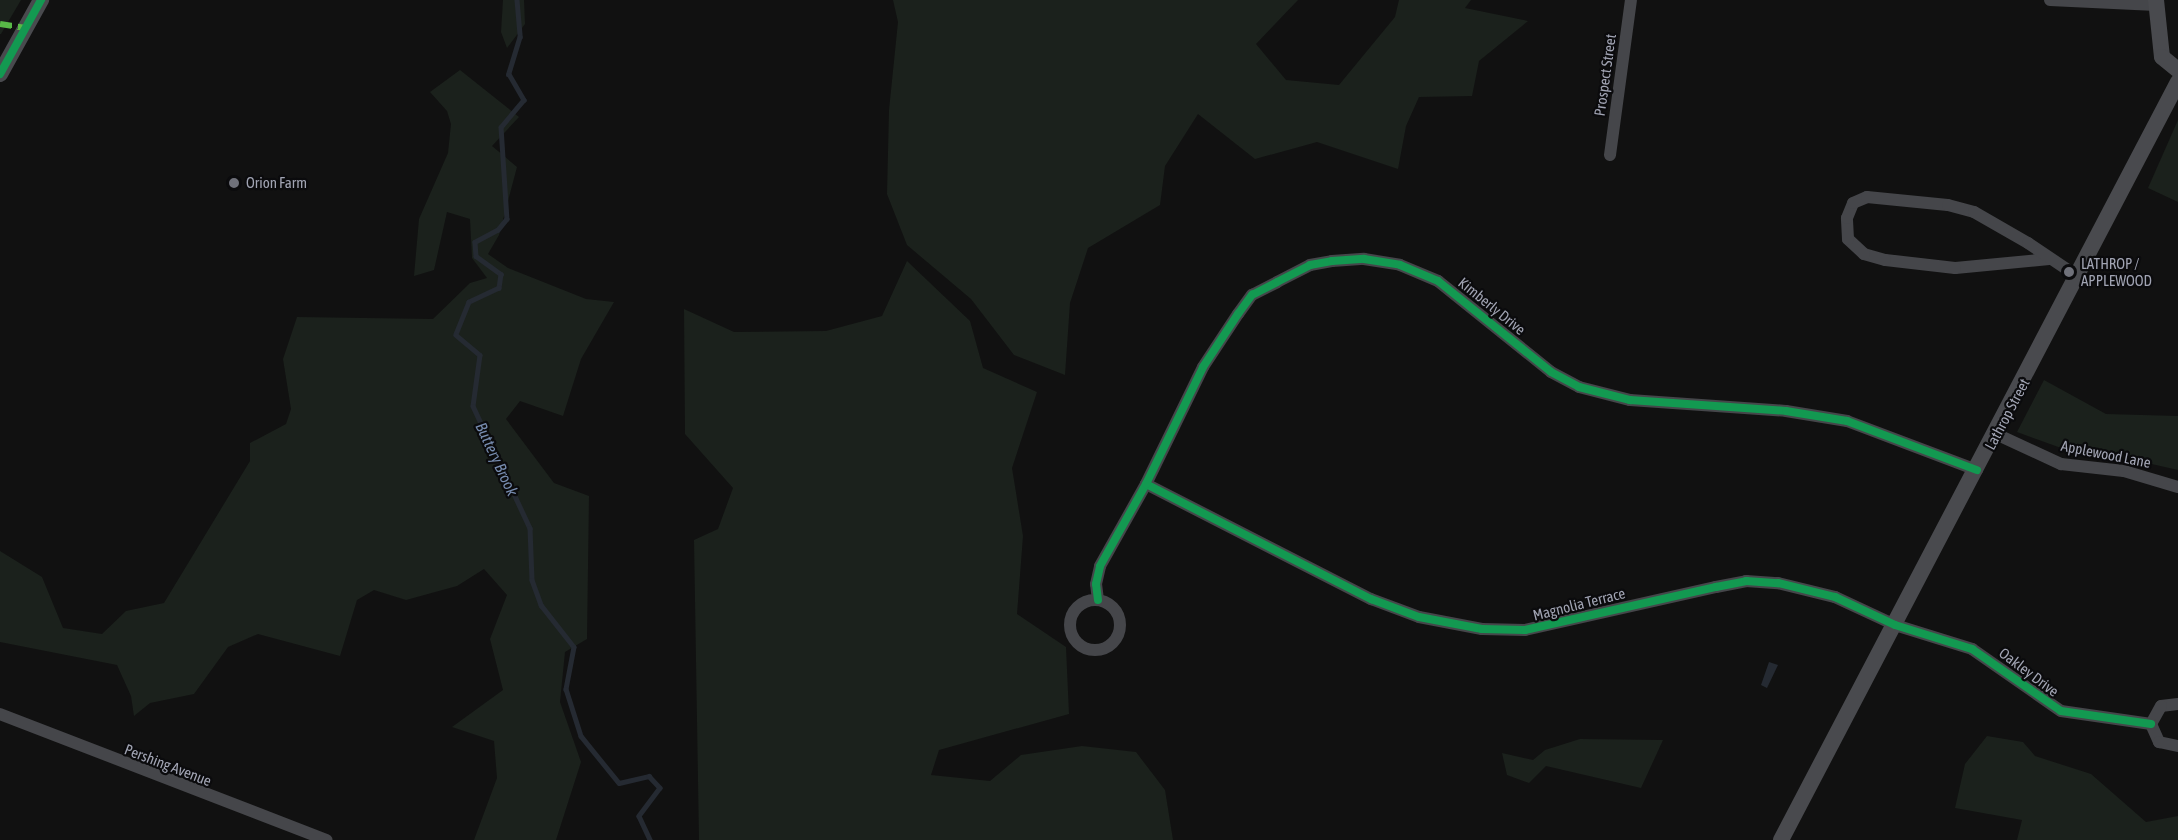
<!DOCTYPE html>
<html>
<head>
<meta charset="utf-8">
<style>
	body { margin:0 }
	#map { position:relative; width:2178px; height:840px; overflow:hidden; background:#111; font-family:"Asap Condensed",sans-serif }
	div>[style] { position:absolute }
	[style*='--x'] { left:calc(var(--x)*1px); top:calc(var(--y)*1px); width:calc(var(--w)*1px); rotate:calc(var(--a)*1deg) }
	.green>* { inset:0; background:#1b211c }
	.water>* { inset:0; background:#252a32 }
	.stream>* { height:4.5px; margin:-2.25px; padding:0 2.25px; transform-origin:2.25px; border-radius:2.25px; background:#252a32 }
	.street>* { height:12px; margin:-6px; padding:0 6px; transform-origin:6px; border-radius:6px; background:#45464a }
	.street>.ring { margin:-6px; padding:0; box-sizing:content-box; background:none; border:12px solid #45464a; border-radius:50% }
	.secondary>* { height:16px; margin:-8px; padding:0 8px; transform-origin:8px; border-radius:8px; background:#494a4e }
	.quiet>* { height:6px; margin-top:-3px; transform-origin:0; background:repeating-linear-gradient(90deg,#58b947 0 12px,transparent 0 18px) }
	.cycleway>* { height:8px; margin:-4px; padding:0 4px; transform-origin:4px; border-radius:4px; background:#139951 }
	.dots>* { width:16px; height:16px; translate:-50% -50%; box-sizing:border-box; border:3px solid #0b0b0d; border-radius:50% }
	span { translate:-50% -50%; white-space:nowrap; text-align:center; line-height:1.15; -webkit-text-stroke:4.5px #0b0b0d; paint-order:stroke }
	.street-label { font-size:15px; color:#a1a4b3 }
	.poi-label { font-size:15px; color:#a1a4b3 }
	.left { translate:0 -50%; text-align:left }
	.water-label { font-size:16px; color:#778caf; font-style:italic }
</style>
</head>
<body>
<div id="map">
	<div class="green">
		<div style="clip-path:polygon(0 0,21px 0,1px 34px,0 34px)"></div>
		<div style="clip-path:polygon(503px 0,524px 0,525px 24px,507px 48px,501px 32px)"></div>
		<div style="clip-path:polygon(893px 0,1298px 0,1256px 44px,1286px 80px,1339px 85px,1395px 17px,1399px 0,1471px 0,1465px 8px,1528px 21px,1479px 61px,1472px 96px,1419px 97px,1406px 126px,1398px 169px,1317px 142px,1255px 159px,1198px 114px,1165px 166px,1160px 205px,1088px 248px,1070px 303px,1065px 375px,1014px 355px,971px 299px,907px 245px,887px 194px,889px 110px,898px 22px)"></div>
		<div style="clip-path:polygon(460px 70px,519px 117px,492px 146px,517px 167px,499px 235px,488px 254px,508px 268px,586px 299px,614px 302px,581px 359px,563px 416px,520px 401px,506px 419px,554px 483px,589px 496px,587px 639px,565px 652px,560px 702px,581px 762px,556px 840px,474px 840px,497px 778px,494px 741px,452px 727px,503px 690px,490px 639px,507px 595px,484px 569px,457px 586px,406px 600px,374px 590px,357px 600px,340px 656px,258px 634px,228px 647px,194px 694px,150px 703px,134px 716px,131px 696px,117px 665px,0 642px,0 551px,42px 577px,63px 628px,102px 634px,126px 611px,164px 603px,250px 461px,250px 443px,286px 424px,291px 409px,283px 359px,297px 317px,433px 319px,470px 283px,487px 278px,472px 258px,470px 219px,447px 212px,434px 270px,414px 276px,419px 219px,448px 153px,451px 124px,447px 111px,430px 92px)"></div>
		<div style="clip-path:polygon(2178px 120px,2178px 202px,2148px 188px)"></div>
		<div style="clip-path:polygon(907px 261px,970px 321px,983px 368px,1037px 392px,1012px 468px,1023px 536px,1017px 614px,1066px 647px,1069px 714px,939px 750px,931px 775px,990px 781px,1021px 755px,1082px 746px,1136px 752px,1165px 790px,1173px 840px,699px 840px,694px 540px,718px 529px,733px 488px,685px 434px,684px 309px,734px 332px,826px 331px,882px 316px)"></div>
		<div style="clip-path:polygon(2044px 380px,2106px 414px,2178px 416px,2178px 470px,2121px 457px,2086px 457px,2017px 432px)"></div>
		<div style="clip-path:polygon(1987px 736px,2023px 742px,2035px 756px,2091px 774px,2146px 822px,2178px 816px,2178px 840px,2017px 840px,2022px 820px,1955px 808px,1965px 764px)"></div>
		<div style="clip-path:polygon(1580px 739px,1663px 740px,1641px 788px,1546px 766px,1529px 783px,1507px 775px,1502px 753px,1533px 760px,1545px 750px)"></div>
	</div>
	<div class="water">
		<div style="clip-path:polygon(1769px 662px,1778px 665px,1767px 688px,1761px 685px)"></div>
	</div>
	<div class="stream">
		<div style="--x:517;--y:0;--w:37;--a:85"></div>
		<div style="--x:520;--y:37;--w:39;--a:107"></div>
		<div style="--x:509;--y:74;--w:30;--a:60"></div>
		<div style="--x:524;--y:100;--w:35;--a:130"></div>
		<div style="--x:501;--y:127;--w:92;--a:86.3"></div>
		<div style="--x:507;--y:219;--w:14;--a:129"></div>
		<div style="--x:498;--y:230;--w:26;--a:152"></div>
		<div style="--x:475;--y:242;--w:14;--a:86"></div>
		<div style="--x:476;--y:256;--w:31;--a:36"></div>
		<div style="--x:501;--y:274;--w:14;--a:98"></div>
		<div style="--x:499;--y:288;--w:33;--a:155"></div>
		<div style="--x:469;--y:302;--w:35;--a:112"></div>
		<div style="--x:456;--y:335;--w:31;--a:40"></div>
		<div style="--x:480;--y:355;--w:51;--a:97.8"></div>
		<div style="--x:473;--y:406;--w:135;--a:65"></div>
		<div style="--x:530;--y:528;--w:52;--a:87.8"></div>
		<div style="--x:532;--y:580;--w:27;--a:70"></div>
		<div style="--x:541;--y:605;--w:53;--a:51.8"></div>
		<div style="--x:574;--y:647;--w:43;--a:100.8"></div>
		<div style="--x:566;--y:689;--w:49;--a:72.3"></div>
		<div style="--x:581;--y:736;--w:60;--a:51"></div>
		<div style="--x:619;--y:783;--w:31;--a:-13"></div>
		<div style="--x:649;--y:776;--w:16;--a:47"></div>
		<div style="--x:660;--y:788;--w:35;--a:127"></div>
		<div style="--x:639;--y:816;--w:26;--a:65"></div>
	</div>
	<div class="street">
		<div style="--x:2050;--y:0;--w:106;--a:2.7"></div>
		<div style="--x:1610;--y:155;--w:156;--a:-82.3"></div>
		<div style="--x:2049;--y:259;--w:94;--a:174.5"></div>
		<div style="--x:1955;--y:268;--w:70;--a:-173.5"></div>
		<div style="--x:1885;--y:260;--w:22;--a:-164"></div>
		<div style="--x:1864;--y:254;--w:22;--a:-137"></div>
		<div style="--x:1848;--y:239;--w:21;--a:-93"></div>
		<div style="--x:1847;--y:218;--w:16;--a:-68"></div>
		<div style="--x:1853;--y:203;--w:15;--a:-23"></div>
		<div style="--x:1867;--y:197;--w:81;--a:5.6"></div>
		<div style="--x:1948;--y:205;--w:27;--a:15"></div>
		<div style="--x:1974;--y:212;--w:62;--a:29.9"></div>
		<div style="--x:2028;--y:243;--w:59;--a:34"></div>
		<div style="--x:1996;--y:434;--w:72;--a:24.8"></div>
		<div style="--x:2061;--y:464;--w:63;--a:6.3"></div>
		<div style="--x:2124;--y:471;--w:56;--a:16.5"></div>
		<div style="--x:1146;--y:484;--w:253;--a:27.1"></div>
		<div style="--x:1371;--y:599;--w:51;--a:20.6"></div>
		<div style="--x:1419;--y:617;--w:64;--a:10.8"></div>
		<div style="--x:1482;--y:629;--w:43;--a:1.3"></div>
		<div style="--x:1525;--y:630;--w:196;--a:-12.7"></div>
		<div style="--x:1716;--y:587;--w:31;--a:-11"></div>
		<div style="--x:1746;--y:581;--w:32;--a:4"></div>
		<div style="--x:1778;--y:583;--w:59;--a:13.8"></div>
		<div style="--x:1835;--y:597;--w:66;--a:25"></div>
		<div style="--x:1895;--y:625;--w:81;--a:17.3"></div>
		<div style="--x:1972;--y:649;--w:108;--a:34.9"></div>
		<div style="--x:2061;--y:711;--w:91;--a:8.2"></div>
		<div style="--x:1098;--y:600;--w:16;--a:-97"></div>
		<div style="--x:1096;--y:584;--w:18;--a:-77"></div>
		<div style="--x:1100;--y:566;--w:94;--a:-60.7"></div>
		<div style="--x:1146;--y:484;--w:130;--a:-64"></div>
		<div style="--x:1203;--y:367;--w:64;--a:-56.6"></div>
		<div style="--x:1238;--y:314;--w:24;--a:-54"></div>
		<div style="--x:1252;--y:295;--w:28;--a:-27"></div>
		<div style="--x:1277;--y:282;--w:37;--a:-27"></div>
		<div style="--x:1310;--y:265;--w:22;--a:-10"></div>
		<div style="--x:1332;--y:261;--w:32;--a:-4"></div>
		<div style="--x:1364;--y:259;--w:36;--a:9"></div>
		<div style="--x:1400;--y:265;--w:41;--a:22.8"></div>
		<div style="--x:1438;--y:281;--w:145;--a:38.8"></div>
		<div style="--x:1551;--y:372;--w:32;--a:28"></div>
		<div style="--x:1579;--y:387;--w:53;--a:14.3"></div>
		<div style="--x:1630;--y:400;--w:156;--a:4"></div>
		<div style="--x:1786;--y:411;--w:62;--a:9.3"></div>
		<div style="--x:1847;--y:421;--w:139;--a:20.7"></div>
		<div class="ring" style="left:1070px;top:600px;width:38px;height:38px"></div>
		<div style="--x:2178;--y:704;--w:17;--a:173"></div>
		<div style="--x:2161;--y:706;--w:21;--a:119"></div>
		<div style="--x:2151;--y:724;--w:20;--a:66"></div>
		<div style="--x:2159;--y:742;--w:19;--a:12"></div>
		<div style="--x:0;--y:714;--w:350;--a:21.1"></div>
	</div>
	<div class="secondary">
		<div style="--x:2156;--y:0;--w:57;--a:84"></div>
		<div style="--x:2162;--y:57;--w:21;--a:39"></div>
		<div style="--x:0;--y:74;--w:85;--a:-61"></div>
		<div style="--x:1781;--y:840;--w:856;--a:-62.36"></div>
	</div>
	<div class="quiet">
		<div style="--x:0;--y:24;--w:26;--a:9"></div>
	</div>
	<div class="cycleway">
		<div style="--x:0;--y:74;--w:85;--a:-61"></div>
		<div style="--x:1146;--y:484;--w:253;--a:27.1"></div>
		<div style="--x:1371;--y:599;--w:51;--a:20.6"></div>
		<div style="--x:1419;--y:617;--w:64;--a:10.8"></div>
		<div style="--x:1482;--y:629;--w:43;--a:1.3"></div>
		<div style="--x:1525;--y:630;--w:196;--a:-12.7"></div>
		<div style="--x:1716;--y:587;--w:31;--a:-11"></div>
		<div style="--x:1746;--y:581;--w:32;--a:4"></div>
		<div style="--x:1778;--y:583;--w:59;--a:13.8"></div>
		<div style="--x:1835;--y:597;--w:66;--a:25"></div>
		<div style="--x:1895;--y:625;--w:81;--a:17.3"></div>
		<div style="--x:1972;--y:649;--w:108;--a:34.9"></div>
		<div style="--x:2061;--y:711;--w:91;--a:8.2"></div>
		<div style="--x:1098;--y:600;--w:16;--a:-97"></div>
		<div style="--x:1096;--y:584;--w:18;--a:-77"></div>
		<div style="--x:1100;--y:566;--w:94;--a:-60.7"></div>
		<div style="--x:1146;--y:484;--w:130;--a:-64"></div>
		<div style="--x:1203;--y:367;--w:64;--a:-56.6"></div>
		<div style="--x:1238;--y:314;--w:24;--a:-54"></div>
		<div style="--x:1252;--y:295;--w:28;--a:-27"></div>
		<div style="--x:1277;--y:282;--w:37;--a:-27"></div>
		<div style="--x:1310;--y:265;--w:22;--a:-10"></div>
		<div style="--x:1332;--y:261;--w:32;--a:-4"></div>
		<div style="--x:1364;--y:259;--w:36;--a:9"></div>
		<div style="--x:1400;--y:265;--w:41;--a:22.8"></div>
		<div style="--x:1438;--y:281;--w:145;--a:38.8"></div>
		<div style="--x:1551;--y:372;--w:32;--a:28"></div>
		<div style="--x:1579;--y:387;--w:53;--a:14.3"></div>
		<div style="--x:1630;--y:400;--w:156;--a:4"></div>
		<div style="--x:1786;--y:411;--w:62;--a:9.3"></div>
		<div style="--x:1847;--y:421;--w:139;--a:20.7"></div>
	</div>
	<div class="dots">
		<div style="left:234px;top:183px;background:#6f717a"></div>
		<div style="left:2069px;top:272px;background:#6f717a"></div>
	</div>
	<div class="street-label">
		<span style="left:1605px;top:75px;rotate:-82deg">Prospect Street</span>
		<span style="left:1492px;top:306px;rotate:39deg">Kimberly Drive</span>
		<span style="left:2007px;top:414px;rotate:-62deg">Lathrop Street</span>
		<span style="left:2106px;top:454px;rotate:11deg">Applewood Lane</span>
		<span style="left:1579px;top:604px;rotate:-14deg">Magnolia Terrace</span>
		<span style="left:2029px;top:672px;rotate:37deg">Oakley Drive</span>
		<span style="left:168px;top:765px;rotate:21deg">Pershing Avenue</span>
	</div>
	<div class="poi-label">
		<span class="left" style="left:246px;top:183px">Orion Farm</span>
		<span class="left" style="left:2081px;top:272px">LATHROP /<br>APPLEWOOD</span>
	</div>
	<div class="water-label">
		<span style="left:497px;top:459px;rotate:65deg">Buttery Brook</span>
	</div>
</div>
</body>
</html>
